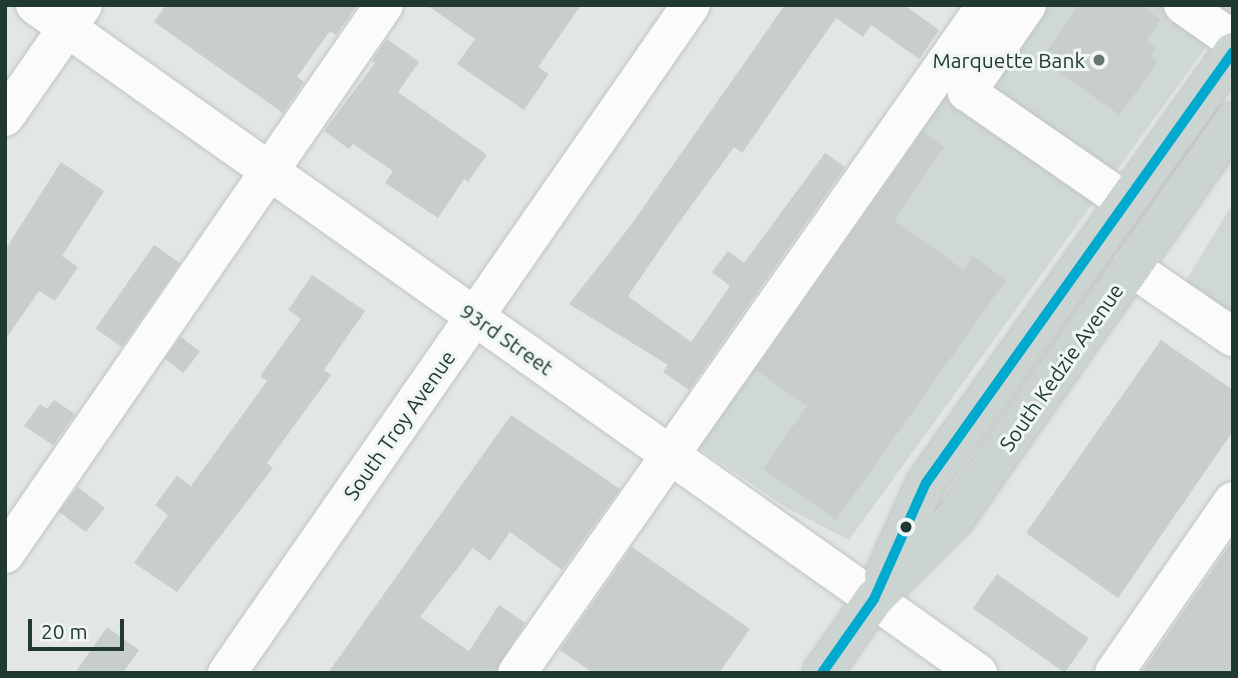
<!DOCTYPE html>
<html>
<head>
<meta charset="utf-8">
<style>
	body { margin:0 }
	#map { position:relative; width:1238px; height:678px; overflow:hidden; background:#e2e7e5; font-family:Ubuntu,sans-serif }
	div>[style] { position:absolute }
	[style*='--x'] { left:calc(var(--x)*1px); top:calc(var(--y)*1px); width:calc(var(--w)*1px); rotate:calc(var(--a)*1deg) }
	.built>* { inset:0; background:#cfd8d5 }
	.building>* { inset:0; background:#c8cecc; transform-origin:0 0 }
	.roads { filter:drop-shadow(0 0 2px #bfc4c2) drop-shadow(0 0 2px #bfc4c2) }
	.minor>* { height:38px; margin:-19px; padding:0 19px; transform-origin:19px; border-radius:19px; background:#fbfbfb }
	.major>* { height:38px; margin:-19px; padding:0 19px; transform-origin:19px; border-radius:19px; background:#ccd4d2 }
	.bus-1>* { height:10px; margin:-5px; padding:0 5px; transform-origin:5px; border-radius:5px; background:#00a9ce }
	.dots>* { width:19px; height:19px; translate:-50% -50%; box-sizing:border-box; border:4px solid #eff6f3; border-radius:50% }
	span { translate:-50% -50%; white-space:nowrap; text-align:center; line-height:1.15; -webkit-text-stroke:6px #eff6f3; paint-order:stroke }
	.poi-label { font-size:21px; color:#213933 }
	.right { translate:-100% -50%; text-align:right }
	.street-label { font-size:21px; color:#213933 }
	.frame { position:absolute; inset:0; border:7px solid #213933; pointer-events:none }
	.scale { position:absolute; left:28px; top:619px; width:96px; height:32px; box-sizing:border-box; border:4px solid #213933; border-top:0; padding-left:9px; font-size:21px; line-height:24px; white-space:nowrap; color:#213933; -webkit-text-stroke:5px #eff6f3; paint-order:stroke }
</style>
</head>
<body>
<div id="map">
	<div class="built">
		<div style="clip-path:polygon(986px 5px,1233px 5px,1233px 10px,849px 540px,785px 507px,683px 437px)"></div>
		<div style="clip-path:polygon(1233px 203px,1233px 337px,1176px 297px)"></div>
	</div>
	<div class="building">
		<div style="clip-path:polygon(166px 5px,357px 5px,336px 35px,330px 31px,297px 77px,304px 82px,283px 113px,154px 22px)"></div>
		<div style="clip-path:polygon(427px 5px,581px 5px,538px 67px,549px 74px,524px 110px,457px 64px,475px 39px)"></div>
		<div style="clip-path:polygon(785px 5px,904px 5px,939px 30px,919px 59px,871px 25px,863px 37px,836px 18px,742px 153px,734px 147px,667px 239px,628px 296px,691px 342px,730px 286px,712px 272px,728px 251px,744px 263px,825px 153px,845px 167px,689px 390px,663px 372px,668px 365px,569px 304px,631px 225px)"></div>
		<div style="clip-path:polygon(1078px 5px,1141px 5px,1161px 20px,1146px 41px,1156px 48px,1150px 56px,1158px 61px,1120px 115px,1040px 60px)"></div>
		<div style="clip-path:polygon(387px 39px,419px 62px,398px 92px,487px 155px,468px 182px,464px 179px,438px 218px,385px 183px,393px 171px,353px 144px,349px 149px,324px 131px,375px 63px,372px 61px)"></div>
		<div style="clip-path:polygon(923px 132px,944px 147px,894px 220px,964px 270px,973px 256px,1006px 280px,836px 520px,763px 469px,807px 406px,756px 370px)"></div>
		<div style="clip-path:polygon(61px 162px,104px 191px,62px 256px,78px 267px,55px 301px,39px 291px,5px 340px,5px 250px)"></div>
		<div style="left:154px;top:245px;width:32px;height:102px;rotate:35deg"></div>
		<div style="clip-path:polygon(312px 275px,365px 311px,324px 370px,331px 375px,267px 463px,273px 468px,177px 592px,134px 563px,168px 515px,155px 505px,177px 476px,191px 486px,267px 381px,260px 376px,301px 319px,288px 310px)"></div>
		<div style="left:181px;top:337px;width:24px;height:27px;rotate:38deg"></div>
		<div style="clip-path:polygon(1161px 340px,1233px 390px,1233px 431px,1118px 598px,1026px 533px)"></div>
		<div style="clip-path:polygon(54px 400px,75px 414px,53px 445px,24px 426px,40px 404px,47px 409px)"></div>
		<div style="clip-path:polygon(511px 415px,620px 489px,562px 570px,510px 532px,490px 561px,473px 548px,420px 617px,469px 651px,499px 605px,525px 623px,495px 673px,328px 673px)"></div>
		<div style="left:78px;top:487px;width:34px;height:31px;rotate:38deg"></div>
		<div style="clip-path:polygon(1233px 540px,1233px 673px,1141px 673px)"></div>
		<div style="clip-path:polygon(632px 547px,750px 629px,719px 673px,593px 673px,560px 650px)"></div>
		<div style="left:997px;top:574px;width:112px;height:42px;rotate:35deg"></div>
		<div style="clip-path:polygon(107px 627px,139px 650px,123px 673px,75px 673px)"></div>
	</div>
	<div class="roads">
		<div class="minor">
			<div style="--x:35;--y:5;--w:1156;--a:35.31"></div>
			<div style="--x:1027;--y:5;--w:106;--a:124.6"></div>
			<div style="--x:967;--y:92;--w:193;--a:34.7"></div>
			<div style="--x:1183;--y:5;--w:61;--a:35"></div>
			<div style="--x:5;--y:117;--w:136;--a:-55.1"></div>
			<div style="--x:1131;--y:267;--w:124;--a:34.5"></div>
			<div style="--x:5;--y:554;--w:667;--a:-55.38"></div>
			<div style="--x:227;--y:673;--w:813;--a:-55.22"></div>
			<div style="--x:517;--y:673;--w:816;--a:-54.93"></div>
			<div style="--x:1114;--y:673;--w:209;--a:-55.3"></div>
		</div>
		<div class="major">
			<div style="--x:884;--y:576;--w:102;--a:-65.7"></div>
			<div style="--x:926;--y:483;--w:529;--a:-54.54"></div>
			<div style="--x:822;--y:673;--w:90;--a:-54.9"></div>
			<div style="--x:874;--y:599;--w:115;--a:-45"></div>
			<div style="--x:955;--y:518;--w:484;--a:-54.9"></div>
		</div>
	</div>
	<div class="bus-1">
		<div style="--x:822;--y:673;--w:90;--a:-54.9"></div>
		<div style="--x:874;--y:599;--w:127;--a:-65.9"></div>
		<div style="--x:926;--y:483;--w:529;--a:-54.54"></div>
	</div>
	<div class="dots">
		<div style="left:1099px;top:60px;background:#657671"></div>
		<div style="left:906px;top:527px;background:#213933"></div>
	</div>
	<div class="poi-label">
		<span class="right" style="left:1085px;top:60px">Marquette Bank</span>
	</div>
	<div class="street-label">
		<span style="left:507px;top:339px;rotate:35deg">93rd Street</span>
		<span style="left:1061px;top:367px;rotate:-55deg">South Kedzie Avenue</span>
		<span style="left:399px;top:425px;rotate:-55deg">South Troy Avenue</span>
	</div>
	<div class="frame"></div>
	<div class="scale">20 m</div>
</div>
</body>
</html>
